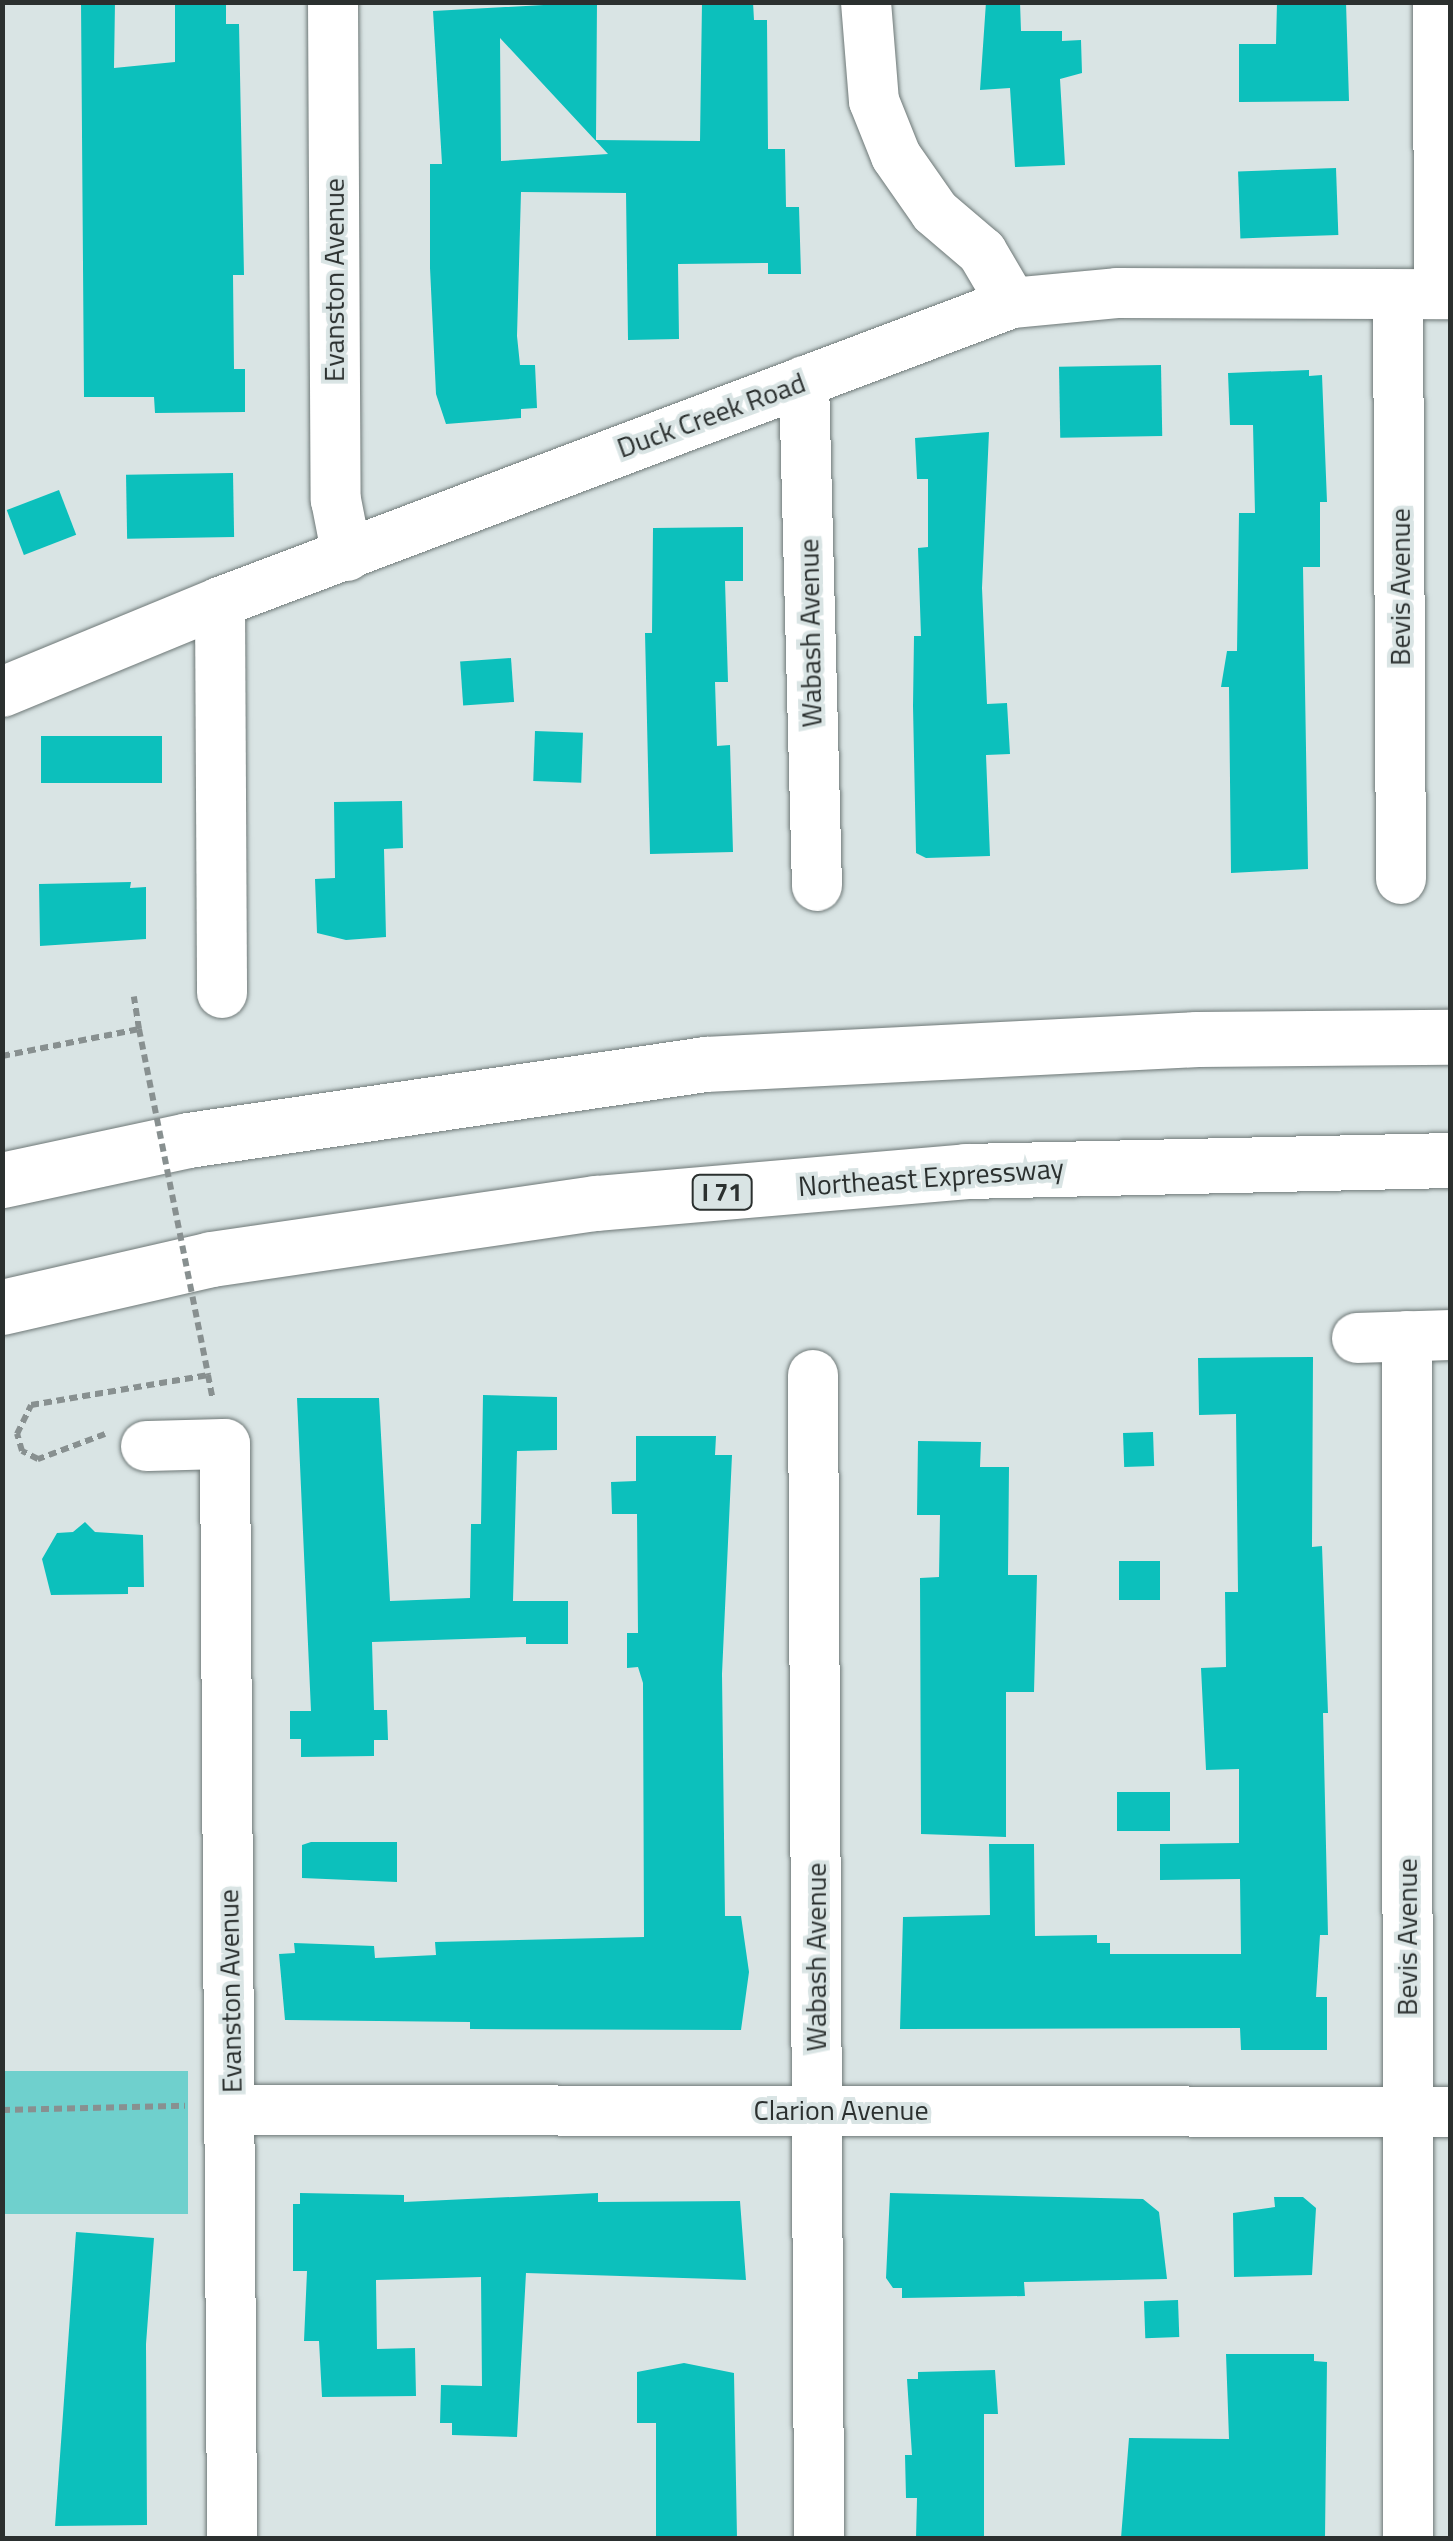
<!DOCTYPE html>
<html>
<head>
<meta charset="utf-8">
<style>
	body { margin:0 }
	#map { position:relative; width:1453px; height:2541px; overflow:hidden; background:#d9e4e4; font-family:"Titillium Web",sans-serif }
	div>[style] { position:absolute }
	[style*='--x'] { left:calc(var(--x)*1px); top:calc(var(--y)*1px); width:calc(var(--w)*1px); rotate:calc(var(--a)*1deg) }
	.green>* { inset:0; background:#6fd0cd; transform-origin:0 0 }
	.building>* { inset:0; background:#0cc0bc; transform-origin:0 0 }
	.path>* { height:6px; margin-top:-3px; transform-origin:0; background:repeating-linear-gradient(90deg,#889090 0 8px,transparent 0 13px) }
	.roads { filter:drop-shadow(0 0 2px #6e7877) drop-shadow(0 0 2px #6e7877) }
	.minor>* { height:50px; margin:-25px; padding:0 25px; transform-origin:25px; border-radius:25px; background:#fff }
	.highway>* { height:55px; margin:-27.5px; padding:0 27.5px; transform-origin:27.5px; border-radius:27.5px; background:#fff }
	.path-bridge>* { height:6px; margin-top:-3px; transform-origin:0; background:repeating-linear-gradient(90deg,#889090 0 8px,transparent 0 13px) }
	span { translate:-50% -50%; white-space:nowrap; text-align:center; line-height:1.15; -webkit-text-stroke:8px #d9e4e4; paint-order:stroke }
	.shield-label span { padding:2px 8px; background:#d9e4e4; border:2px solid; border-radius:8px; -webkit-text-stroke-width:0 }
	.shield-label { font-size:25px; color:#2b302f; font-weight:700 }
	.street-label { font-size:28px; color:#2b302f }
	.frame { position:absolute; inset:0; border:5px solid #2b302f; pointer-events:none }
</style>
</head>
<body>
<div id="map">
	<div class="green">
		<div style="left:188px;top:2071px;width:143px;height:185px;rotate:90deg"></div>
	</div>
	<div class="building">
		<div style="clip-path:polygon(81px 2px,115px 2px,114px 68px,175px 62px,175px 2px,226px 2px,226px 24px,239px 24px,244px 275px,233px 275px,234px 369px,245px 369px,245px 412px,155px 413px,154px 397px,84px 397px)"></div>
		<div style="clip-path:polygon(evenodd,597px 2px,596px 140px,700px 141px,702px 2px,753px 2px,754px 20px,767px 20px,768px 149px,785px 149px,786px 207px,799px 207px,801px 274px,768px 274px,768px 263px,678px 264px,679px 339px,628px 340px,626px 193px,521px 192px,517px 336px,520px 365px,535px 365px,537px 408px,521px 409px,521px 418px,446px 424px,436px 394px,430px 268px,430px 164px,442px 164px,433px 11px,597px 2px,500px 38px,595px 140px,608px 154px,501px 161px,500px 38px)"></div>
		<div style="clip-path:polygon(986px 2px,1020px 2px,1021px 31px,1062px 31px,1062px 41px,1081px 40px,1082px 73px,1060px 79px,1065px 165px,1015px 167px,1010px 88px,980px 90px)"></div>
		<div style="clip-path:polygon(1277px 2px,1346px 2px,1349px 101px,1239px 102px,1239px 44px,1276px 44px)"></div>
		<div style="left:1336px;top:168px;width:67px;height:98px;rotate:88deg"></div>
		<div style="left:1161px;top:365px;width:71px;height:102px;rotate:89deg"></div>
		<div style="clip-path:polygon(1309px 370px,1309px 376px,1322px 375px,1327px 502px,1320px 502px,1320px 567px,1303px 567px,1308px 869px,1231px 873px,1229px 687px,1221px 687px,1227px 651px,1237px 651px,1239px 513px,1255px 513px,1253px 425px,1230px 425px,1228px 373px)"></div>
		<div style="clip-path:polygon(989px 432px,982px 588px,987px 704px,1007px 703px,1010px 754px,986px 755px,990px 856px,926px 858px,916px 853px,913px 706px,914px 636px,921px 636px,918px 548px,928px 547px,928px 479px,917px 479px,915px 438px)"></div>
		<div style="left:233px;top:473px;width:64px;height:107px;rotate:89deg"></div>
		<div style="left:59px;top:490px;width:48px;height:56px;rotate:69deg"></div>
		<div style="clip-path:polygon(743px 527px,743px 581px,725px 581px,728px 682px,715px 682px,717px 746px,730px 745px,733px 852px,650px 854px,645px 633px,652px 633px,653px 528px)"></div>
		<div style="left:511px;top:658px;width:44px;height:51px;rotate:86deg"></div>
		<div style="left:535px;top:731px;width:48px;height:50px;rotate:2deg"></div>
		<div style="left:41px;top:736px;width:121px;height:47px"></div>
		<div style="clip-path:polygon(402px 801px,403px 848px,384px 849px,386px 937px,346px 940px,317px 933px,315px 879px,335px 878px,334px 802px)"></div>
		<div style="clip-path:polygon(131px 882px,130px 888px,146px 887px,146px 939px,40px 946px,39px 884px)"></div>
		<div style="clip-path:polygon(1313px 1357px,1312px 1547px,1322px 1546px,1328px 1713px,1323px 1713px,1328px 1935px,1320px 1935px,1316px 1997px,1327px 1997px,1327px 2050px,1241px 2050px,1240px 2028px,900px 2029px,903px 1917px,990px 1915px,989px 1844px,1034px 1844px,1035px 1936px,1097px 1935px,1097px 1943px,1110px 1943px,1110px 1954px,1241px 1954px,1240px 1879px,1160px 1880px,1160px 1844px,1239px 1843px,1239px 1769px,1206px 1770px,1201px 1668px,1226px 1667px,1225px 1592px,1238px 1592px,1236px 1414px,1199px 1415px,1198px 1358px)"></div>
		<div style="clip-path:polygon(483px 1395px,557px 1397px,557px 1450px,517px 1451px,513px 1601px,568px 1601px,568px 1644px,526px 1644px,526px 1637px,372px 1642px,374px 1710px,387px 1710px,388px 1740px,374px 1740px,374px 1756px,301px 1757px,301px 1739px,290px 1739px,290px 1711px,311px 1711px,297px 1398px,379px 1398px,390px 1601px,470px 1598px,471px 1524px,481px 1524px)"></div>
		<div style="left:1153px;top:1432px;width:34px;height:30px;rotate:88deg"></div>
		<div style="clip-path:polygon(636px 1436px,716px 1436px,715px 1455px,732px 1455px,722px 1674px,725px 1916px,741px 1916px,749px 1972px,741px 2030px,470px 2029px,470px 2022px,285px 2020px,279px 1954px,295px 1953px,294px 1943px,374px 1946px,375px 1958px,436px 1955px,435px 1942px,644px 1937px,643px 1683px,638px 1667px,627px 1668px,627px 1633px,638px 1633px,637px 1514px,612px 1514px,611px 1482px,636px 1481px)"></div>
		<div style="clip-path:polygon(918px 1441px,981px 1442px,980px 1467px,1009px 1467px,1008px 1575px,1037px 1575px,1034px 1692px,1006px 1692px,1006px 1837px,921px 1834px,920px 1578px,939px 1577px,940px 1515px,917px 1515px)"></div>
		<div style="clip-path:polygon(85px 1522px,95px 1532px,143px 1535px,144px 1587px,128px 1587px,128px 1594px,51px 1595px,42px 1559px,57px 1533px,73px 1532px)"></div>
		<div style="left:1119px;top:1561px;width:41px;height:39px"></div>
		<div style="left:1117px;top:1792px;width:53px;height:39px"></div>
		<div style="clip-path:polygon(311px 1842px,397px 1842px,397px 1882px,302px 1878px,302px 1845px)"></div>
		<div style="clip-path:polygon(300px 2193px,404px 2195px,404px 2202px,598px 2193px,598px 2202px,740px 2201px,746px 2280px,526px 2273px,517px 2437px,452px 2435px,452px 2423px,440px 2423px,441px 2385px,482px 2386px,481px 2277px,376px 2280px,377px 2349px,415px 2348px,416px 2396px,322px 2397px,319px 2341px,304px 2341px,307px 2271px,293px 2271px,293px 2204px,300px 2204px)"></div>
		<div style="clip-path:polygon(890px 2193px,1143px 2199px,1159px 2212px,1167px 2279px,1024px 2282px,1025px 2296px,902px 2298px,902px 2288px,893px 2288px,886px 2278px)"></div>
		<div style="clip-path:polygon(1274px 2197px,1303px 2197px,1316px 2208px,1312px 2275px,1234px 2277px,1233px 2213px,1275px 2207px)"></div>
		<div style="clip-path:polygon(76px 2232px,154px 2238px,146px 2344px,147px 2525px,55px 2526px)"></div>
		<div style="left:1178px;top:2300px;width:37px;height:34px;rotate:88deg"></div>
		<div style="clip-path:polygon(1226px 2354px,1314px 2354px,1314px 2361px,1327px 2362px,1325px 2538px,1121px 2538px,1129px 2438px,1229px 2439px)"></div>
		<div style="clip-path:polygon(684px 2363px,734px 2373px,737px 2538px,656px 2538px,656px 2423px,637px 2423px,637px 2372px)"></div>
		<div style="clip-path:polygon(995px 2370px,998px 2414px,984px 2414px,984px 2538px,916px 2538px,917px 2498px,906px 2498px,905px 2455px,912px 2455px,907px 2379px,918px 2379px,918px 2372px)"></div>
	</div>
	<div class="path">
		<div style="--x:2;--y:1056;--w:140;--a:-11.1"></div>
		<div style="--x:139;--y:1029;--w:33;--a:-99"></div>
		<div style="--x:105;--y:1434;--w:72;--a:159.5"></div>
		<div style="--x:38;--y:1459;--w:18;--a:-153"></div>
		<div style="--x:22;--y:1451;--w:18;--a:-106"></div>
		<div style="--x:17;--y:1434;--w:32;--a:-64"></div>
		<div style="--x:31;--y:1405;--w:180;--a:-9.6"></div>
		<div style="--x:208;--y:1375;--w:25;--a:79"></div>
		<div style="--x:2;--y:2110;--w:183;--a:-1.3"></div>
	</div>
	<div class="roads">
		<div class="minor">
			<div style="--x:333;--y:2;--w:498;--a:89.7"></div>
			<div style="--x:336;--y:500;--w:57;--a:78.9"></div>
			<div style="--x:866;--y:2;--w:99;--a:85.4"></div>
			<div style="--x:874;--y:101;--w:59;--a:68.2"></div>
			<div style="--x:896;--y:156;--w:68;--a:55.1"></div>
			<div style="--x:935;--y:212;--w:62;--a:40.4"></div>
			<div style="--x:982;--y:252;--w:59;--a:59.5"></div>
			<div style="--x:1438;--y:2;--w:292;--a:89.8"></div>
			<div style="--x:1398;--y:296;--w:583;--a:89.71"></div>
			<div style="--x:804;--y:381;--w:505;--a:88.53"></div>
			<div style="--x:220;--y:602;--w:391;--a:89.7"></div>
			<div style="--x:2;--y:692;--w:236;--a:-22.4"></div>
			<div style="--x:220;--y:602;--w:847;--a:-20.68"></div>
			<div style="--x:1012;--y:303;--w:105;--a:-5.4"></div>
			<div style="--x:1117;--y:293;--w:333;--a:0.2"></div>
			<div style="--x:1407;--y:1336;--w:1202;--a:89.95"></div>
			<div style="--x:1357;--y:1338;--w:93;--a:-1.8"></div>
			<div style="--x:813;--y:1375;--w:1163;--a:89.7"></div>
			<div style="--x:146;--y:1446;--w:79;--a:-1.5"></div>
			<div style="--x:225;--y:1444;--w:1094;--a:89.63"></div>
			<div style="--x:232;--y:2110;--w:1218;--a:0.09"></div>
		</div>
		<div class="highway">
			<div style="--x:2;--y:1180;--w:190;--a:-12.1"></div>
			<div style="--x:188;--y:1140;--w:523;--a:-8.36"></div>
			<div style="--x:705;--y:1064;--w:493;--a:-2.9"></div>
			<div style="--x:1197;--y:1039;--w:253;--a:-0.5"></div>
			<div style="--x:2;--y:1307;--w:214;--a:-12.9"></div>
			<div style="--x:211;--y:1259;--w:389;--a:-8.3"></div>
			<div style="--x:596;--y:1203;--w:371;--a:-4.9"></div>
			<div style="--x:966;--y:1171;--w:484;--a:-1.3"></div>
		</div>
	</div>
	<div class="path-bridge">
		<div style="--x:139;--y:1029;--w:353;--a:78.7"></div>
	</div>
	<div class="shield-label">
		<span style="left:722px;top:1192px">I 71</span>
	</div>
	<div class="street-label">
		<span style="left:334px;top:280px;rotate:-90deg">Evanston Avenue</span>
		<span style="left:711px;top:415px;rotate:-20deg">Duck Creek Road</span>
		<span style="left:1400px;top:587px;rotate:-90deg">Bevis Avenue</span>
		<span style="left:810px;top:633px;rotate:-91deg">Wabash Avenue</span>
		<span style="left:931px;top:1177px;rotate:-4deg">Northeast Expressway</span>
		<span style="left:1407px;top:1937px;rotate:-90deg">Bevis Avenue</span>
		<span style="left:816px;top:1957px;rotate:-90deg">Wabash Avenue</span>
		<span style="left:230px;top:1991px;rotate:-91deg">Evanston Avenue</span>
		<span style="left:841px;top:2110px">Clarion Avenue</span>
	</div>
	<div class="frame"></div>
</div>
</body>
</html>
